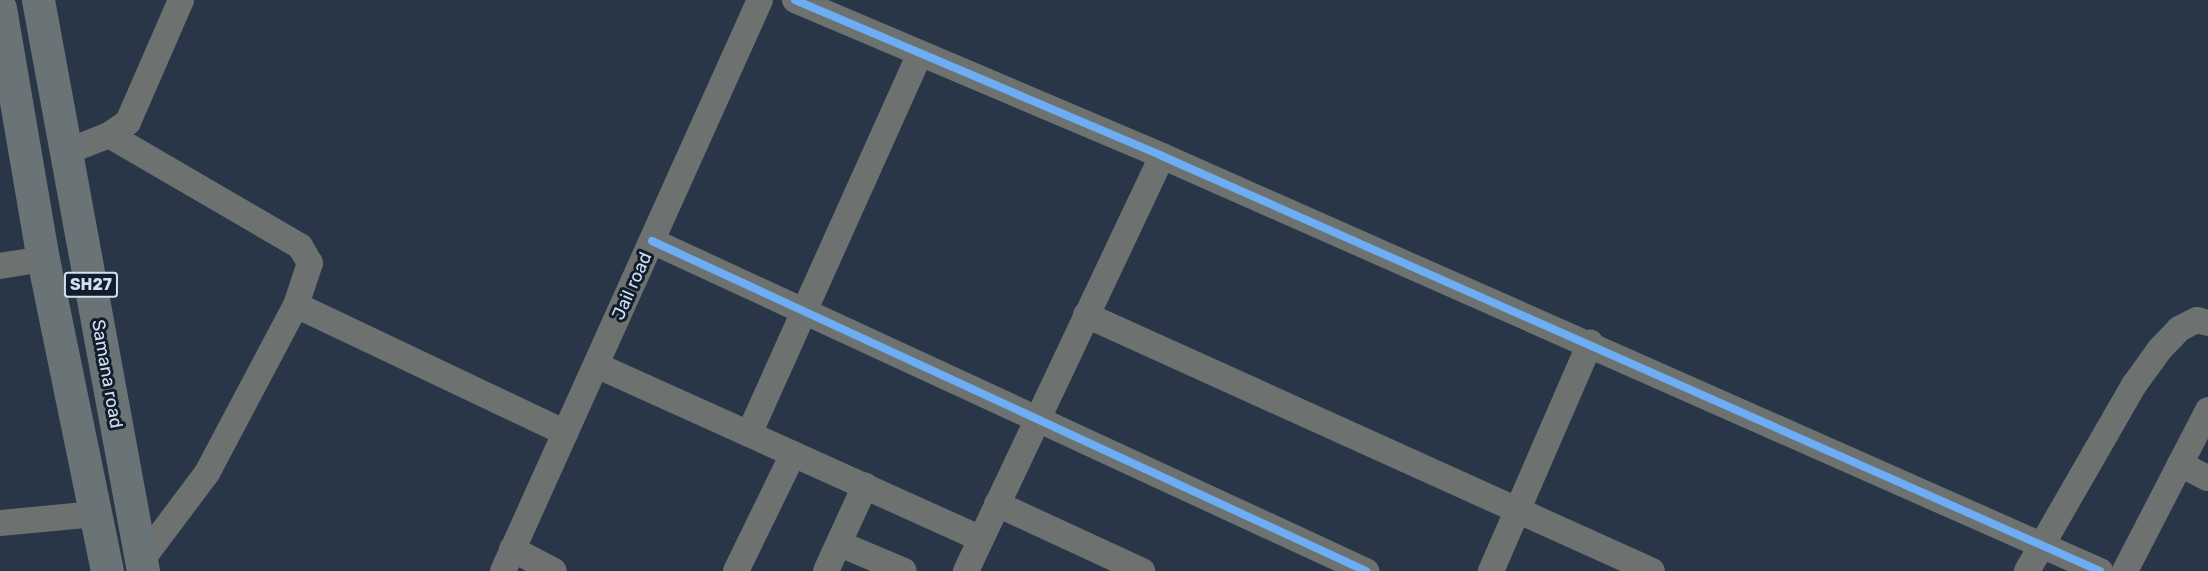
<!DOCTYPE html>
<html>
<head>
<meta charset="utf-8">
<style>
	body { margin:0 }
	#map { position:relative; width:2208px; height:571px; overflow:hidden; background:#283648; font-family:Rubik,sans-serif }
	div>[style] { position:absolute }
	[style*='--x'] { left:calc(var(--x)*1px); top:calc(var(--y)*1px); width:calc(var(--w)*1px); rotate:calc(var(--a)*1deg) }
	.street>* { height:26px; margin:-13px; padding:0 13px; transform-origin:13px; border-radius:13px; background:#6d7270 }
	.primary>* { height:33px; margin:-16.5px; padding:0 16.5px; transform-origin:16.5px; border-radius:16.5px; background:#6a7375 }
	.cycleway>* { height:8px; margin:-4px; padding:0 4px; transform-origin:4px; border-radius:4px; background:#6dadf4 }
	span { translate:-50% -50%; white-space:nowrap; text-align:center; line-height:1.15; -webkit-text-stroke:6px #111d2b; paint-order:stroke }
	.shield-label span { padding:2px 4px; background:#111d2b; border:2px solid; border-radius:4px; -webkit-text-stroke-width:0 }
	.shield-label { font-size:16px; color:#d1e1f5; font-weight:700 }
	.street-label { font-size:18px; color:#d1e1f5 }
</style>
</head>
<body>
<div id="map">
	<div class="street">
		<div style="--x:795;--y:0;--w:399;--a:23"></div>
		<div style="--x:1162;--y:156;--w:1026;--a:23.87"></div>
		<div style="--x:109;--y:135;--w:221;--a:30.2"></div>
		<div style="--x:300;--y:246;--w:20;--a:60"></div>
		<div style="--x:310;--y:263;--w:44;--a:108.4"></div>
		<div style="--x:296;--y:305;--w:190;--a:117.9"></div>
		<div style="--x:207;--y:473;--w:110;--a:126.9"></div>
		<div style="--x:66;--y:152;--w:46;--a:-21.6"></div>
		<div style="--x:109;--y:135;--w:23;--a:-34"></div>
		<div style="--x:128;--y:122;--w:133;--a:-66.5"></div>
		<div style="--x:652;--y:241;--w:787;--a:24.81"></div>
		<div style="--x:0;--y:266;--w:44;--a:-9.2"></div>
		<div style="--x:296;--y:305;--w:298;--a:25.4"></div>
		<div style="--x:1086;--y:315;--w:621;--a:24.34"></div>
		<div style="--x:596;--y:365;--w:422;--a:24.3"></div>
		<div style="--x:749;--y:434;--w:415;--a:-65.8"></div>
		<div style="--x:2180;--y:464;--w:31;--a:27"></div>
		<div style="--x:997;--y:504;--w:160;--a:24.8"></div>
		<div style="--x:0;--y:523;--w:96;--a:-5.4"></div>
		<div style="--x:840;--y:544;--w:69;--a:22.9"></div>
		<div style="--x:512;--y:549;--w:47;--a:27.6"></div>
		<div style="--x:503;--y:571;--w:626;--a:-65.77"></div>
		<div style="--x:736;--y:571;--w:130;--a:-64"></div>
		<div style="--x:826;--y:571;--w:94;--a:-65.4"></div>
		<div style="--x:966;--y:571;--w:459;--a:-64.7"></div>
		<div style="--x:1491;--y:571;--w:249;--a:-66.5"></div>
		<div style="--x:2027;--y:571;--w:215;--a:-60.1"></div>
		<div style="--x:2134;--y:385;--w:44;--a:-54.2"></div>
		<div style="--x:2160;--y:349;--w:28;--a:-46"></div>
		<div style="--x:2179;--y:329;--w:20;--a:-27"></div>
		<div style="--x:2197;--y:320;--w:11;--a:15"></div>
		<div style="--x:2125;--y:571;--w:181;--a:-62.7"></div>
	</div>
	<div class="primary">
		<div style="--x:38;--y:0;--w:581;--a:79.58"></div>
		<div style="--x:0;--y:8;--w:255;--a:80.3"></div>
		<div style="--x:43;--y:259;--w:318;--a:78.4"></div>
	</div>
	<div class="cycleway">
		<div style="--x:795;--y:0;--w:399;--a:23"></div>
		<div style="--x:1162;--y:156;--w:1026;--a:23.87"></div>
		<div style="--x:652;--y:241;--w:787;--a:24.81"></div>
	</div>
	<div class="shield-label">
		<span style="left:91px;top:285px">SH27</span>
	</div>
	<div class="street-label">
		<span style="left:632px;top:286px;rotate:-66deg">Jail road</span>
		<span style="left:107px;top:374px;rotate:80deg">Samana road</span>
	</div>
</div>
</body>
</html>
